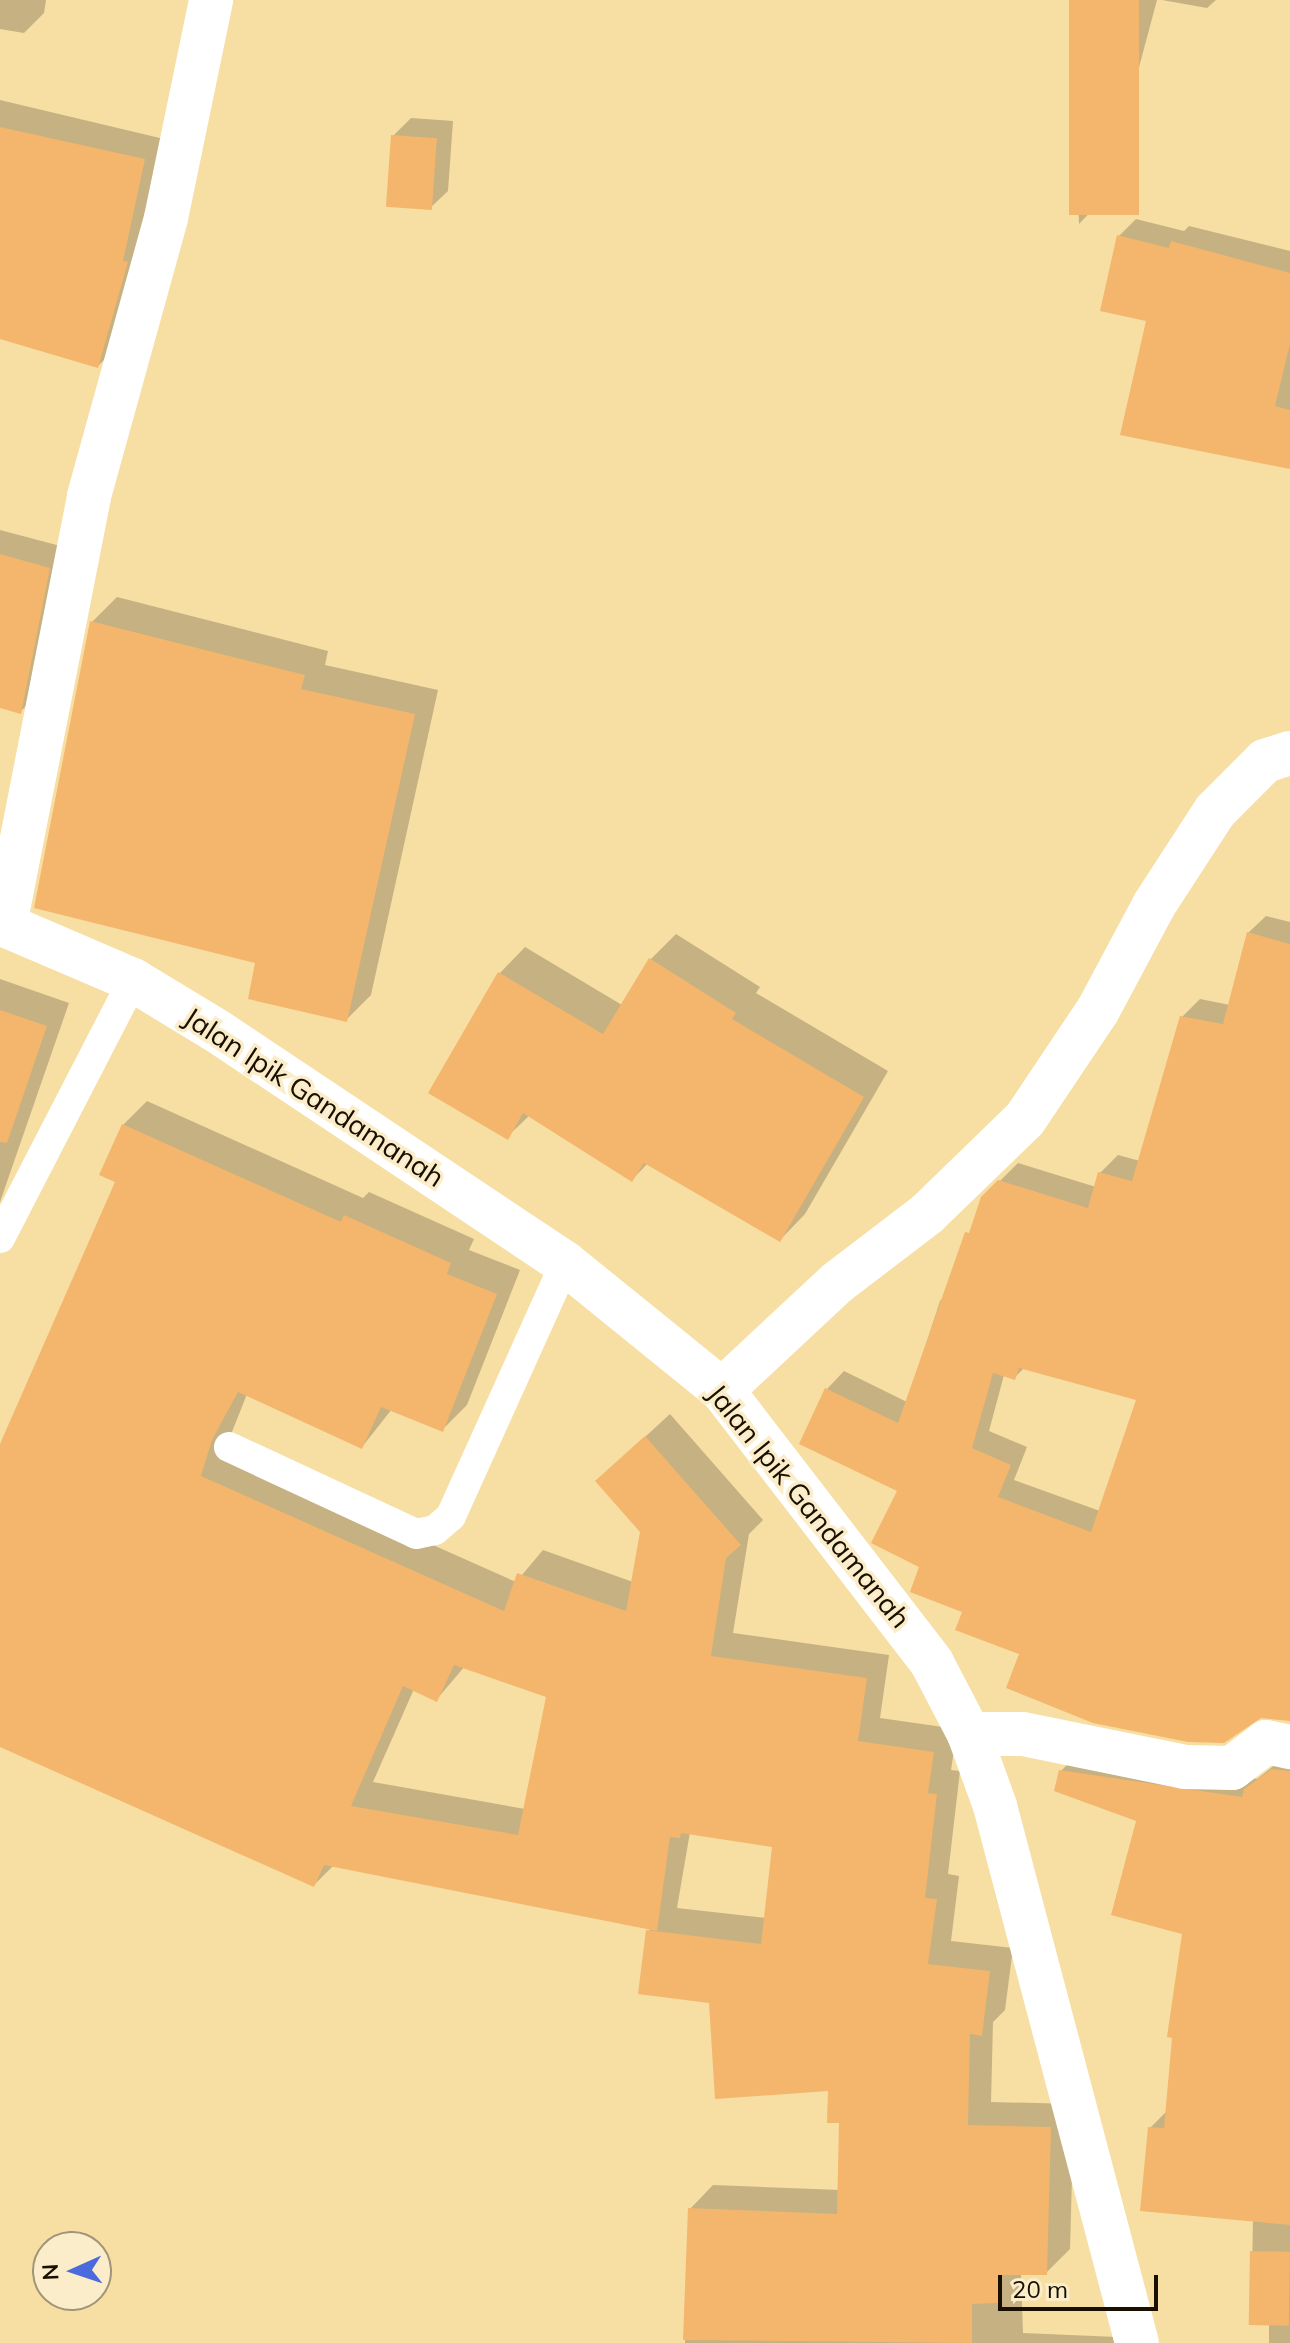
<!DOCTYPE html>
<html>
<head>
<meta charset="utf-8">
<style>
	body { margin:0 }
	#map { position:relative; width:1290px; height:2343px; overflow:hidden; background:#f7dea2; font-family:Mulish,sans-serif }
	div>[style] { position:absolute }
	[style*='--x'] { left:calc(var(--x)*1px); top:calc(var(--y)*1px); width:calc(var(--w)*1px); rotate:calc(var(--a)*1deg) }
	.shadow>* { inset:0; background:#0003 }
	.building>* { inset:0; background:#f4b56d; transform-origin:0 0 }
	.service>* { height:30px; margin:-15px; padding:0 15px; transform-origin:15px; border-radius:15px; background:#fff }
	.minor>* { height:44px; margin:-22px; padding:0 22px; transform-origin:22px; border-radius:22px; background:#fff }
	.tertiary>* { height:44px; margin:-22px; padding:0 22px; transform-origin:22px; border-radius:22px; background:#fff }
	span { translate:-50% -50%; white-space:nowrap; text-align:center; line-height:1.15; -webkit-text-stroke:7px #fbedc9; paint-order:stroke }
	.street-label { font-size:28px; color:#180f00 }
	.north { position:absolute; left:32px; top:2231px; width:80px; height:80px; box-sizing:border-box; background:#fbedc9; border:2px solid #a09479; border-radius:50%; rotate:267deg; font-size:22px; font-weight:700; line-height:32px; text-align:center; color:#180f00 }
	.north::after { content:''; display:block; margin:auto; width:28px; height:36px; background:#4b6ade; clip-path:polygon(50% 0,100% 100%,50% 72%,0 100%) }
	.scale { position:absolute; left:998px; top:2275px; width:160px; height:36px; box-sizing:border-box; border:4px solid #180f00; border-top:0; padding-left:10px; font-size:24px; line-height:28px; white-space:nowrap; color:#180f00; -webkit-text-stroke:6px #fbedc9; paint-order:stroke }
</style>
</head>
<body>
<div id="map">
	<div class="shadow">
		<div style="clip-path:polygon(0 0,46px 0,44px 13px,24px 33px,0 29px)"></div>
		<div style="clip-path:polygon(1071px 0,1157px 0,1104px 198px,1079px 224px)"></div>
		<div style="clip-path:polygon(1162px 0,1216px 0,1207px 8px)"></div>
		<div style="clip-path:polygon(0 100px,164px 139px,118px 346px,98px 366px,0 337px)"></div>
		<div style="clip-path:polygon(411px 118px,453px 121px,448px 191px,430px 208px,393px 136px)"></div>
		<div style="clip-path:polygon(1136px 219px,1184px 231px,1189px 226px,1290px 251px,1290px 467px,1122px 434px,1148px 320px,1119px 236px)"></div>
		<div style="clip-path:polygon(0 530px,68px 548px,40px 692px,20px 712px,0 706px)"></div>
		<div style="clip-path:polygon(117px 597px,328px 651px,325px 665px,438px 690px,371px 995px,346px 1020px,258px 962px,92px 622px)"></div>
		<div style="clip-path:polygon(evenodd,1266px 916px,1290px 922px,1290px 1720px,1022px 1653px,964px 1611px,922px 1566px,900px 1490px,827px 1389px,844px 1371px,907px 1402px,940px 1301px,948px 1292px,983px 1198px,1018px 1163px,1096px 1187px,1100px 1173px,1118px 1155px,1140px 1161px,1182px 1017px,1200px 999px,1230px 1005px,1248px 933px,1266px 916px,1025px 1367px,1139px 1398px,1100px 1511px,1014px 1480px,1027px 1447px,989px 1431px,1004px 1375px,1014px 1378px,1025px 1367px)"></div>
		<div style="clip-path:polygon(676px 934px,760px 987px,756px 993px,888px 1071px,805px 1214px,780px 1240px,648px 1163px,632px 1180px,530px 1115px,507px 1137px,430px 1092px,500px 973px,525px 947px,622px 1005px,650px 960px)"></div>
		<div style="clip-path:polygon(0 979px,69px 1003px,0 1202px)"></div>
		<div style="clip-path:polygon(evenodd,147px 1101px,363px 1198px,369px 1192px,474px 1239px,469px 1250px,520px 1270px,467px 1405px,443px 1429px,392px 1409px,362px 1447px,247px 1394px,224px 1452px,516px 1582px,543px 1550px,633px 1582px,642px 1532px,597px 1481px,670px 1414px,763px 1520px,749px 1534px,733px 1633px,889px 1655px,880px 1718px,957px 1729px,951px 1770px,960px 1771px,948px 1874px,959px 1876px,951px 1941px,1013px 1948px,1005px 2010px,993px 2022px,991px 2102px,1074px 2104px,1070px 2249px,1046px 2273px,1021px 2273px,1023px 2333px,1141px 2338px,1141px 2343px,685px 2343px,690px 2209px,713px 2185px,840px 2190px,841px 2120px,830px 2089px,711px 2001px,648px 1931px,652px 1928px,334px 1865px,314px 1885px,0 1745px,0 1449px,118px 1181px,123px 1125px,147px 1101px,465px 1666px,548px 1696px,525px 1809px,373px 1782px,414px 1689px,437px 1699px,465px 1666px,147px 1101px,690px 1832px,774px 1845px,766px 1918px,677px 1908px,690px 1832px)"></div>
		<div style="clip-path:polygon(1079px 1753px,1257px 1779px,1290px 1753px,1290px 2343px,1269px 2343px,1269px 2323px,1251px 2323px,1253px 2219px,1150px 2128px,1168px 2110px,1184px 1932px,1137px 1817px,1061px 1771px)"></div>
	</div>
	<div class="building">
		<div style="left:1069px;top:0;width:70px;height:215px"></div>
		<div style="clip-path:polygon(0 127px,145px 159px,123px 261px,128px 262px,98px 368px,0 339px)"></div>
		<div style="left:391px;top:135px;width:46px;height:72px;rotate:4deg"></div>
		<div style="clip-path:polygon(1117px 235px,1169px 248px,1171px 241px,1290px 273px,1290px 344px,1275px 406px,1290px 410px,1290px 469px,1120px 435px,1146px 321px,1100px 311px)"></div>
		<div style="clip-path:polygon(0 554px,50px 568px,21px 714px,0 708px)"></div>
		<div style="clip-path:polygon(90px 621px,305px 675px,301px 689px,415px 714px,347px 1022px,248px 999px,255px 963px,34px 908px)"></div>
		<div style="clip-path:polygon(evenodd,1247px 932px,1290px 944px,1290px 1721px,1261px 1718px,1224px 1743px,1188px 1742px,1093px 1723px,1006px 1688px,1019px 1654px,955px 1630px,962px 1612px,910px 1592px,919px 1567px,871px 1543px,897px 1491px,799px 1444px,825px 1388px,898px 1423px,965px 1232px,969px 1233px,981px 1197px,998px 1180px,1088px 1208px,1098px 1172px,1132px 1181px,1180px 1016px,1223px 1024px,1247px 932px,1019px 1368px,1136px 1400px,1091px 1532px,998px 1497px,1011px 1465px,972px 1448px,993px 1373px,1015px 1380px,1019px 1368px)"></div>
		<div style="clip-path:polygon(649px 958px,736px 1013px,732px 1019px,864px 1097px,780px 1242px,644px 1163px,632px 1182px,523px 1113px,508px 1140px,428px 1093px,498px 972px,603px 1034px)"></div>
		<div style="clip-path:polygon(0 1010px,47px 1026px,7px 1143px,0 1142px)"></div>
		<div style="clip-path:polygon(evenodd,122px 1124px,341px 1222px,344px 1215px,451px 1263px,447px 1274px,497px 1294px,443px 1432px,381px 1407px,362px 1449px,238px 1392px,212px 1440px,201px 1476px,504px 1611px,517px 1573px,626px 1611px,640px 1532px,595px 1481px,645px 1436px,741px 1545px,726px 1558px,711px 1656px,867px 1678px,858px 1741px,934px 1752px,928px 1793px,937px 1794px,925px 1898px,937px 1899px,928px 1964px,990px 1971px,982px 2036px,970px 2034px,968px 2125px,1051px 2127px,1047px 2275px,998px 2275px,998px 2303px,972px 2304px,972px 2343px,683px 2340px,688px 2208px,837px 2214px,839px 2123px,827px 2123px,828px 2091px,715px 2099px,709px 2003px,638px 1994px,646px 1930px,761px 1944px,772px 1847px,681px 1833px,680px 1838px,670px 1837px,657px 1931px,324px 1865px,314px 1887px,0 1747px,0 1444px,115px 1182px,99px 1175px,122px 1124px,454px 1665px,546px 1697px,518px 1835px,351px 1806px,403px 1686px,437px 1702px,454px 1665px)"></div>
		<div style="clip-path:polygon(1272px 1769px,1290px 1771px,1290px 2225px,1140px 2211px,1148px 2127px,1164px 2128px,1172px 2038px,1167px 2037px,1182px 1934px,1111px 1915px,1136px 1821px,1054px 1791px,1059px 1770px,1242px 1797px,1244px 1789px)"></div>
		<div style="left:1250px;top:2251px;width:40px;height:74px;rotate:1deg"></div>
	</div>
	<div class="service">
		<div style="--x:0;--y:1238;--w:290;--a:-62.7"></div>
		<div style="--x:229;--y:1447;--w:206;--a:24.9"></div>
		<div style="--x:416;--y:1534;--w:19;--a:-12"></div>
		<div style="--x:435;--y:1530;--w:21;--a:-41"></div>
		<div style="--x:451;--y:1516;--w:277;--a:-65.7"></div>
	</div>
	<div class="minor">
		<div style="--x:5;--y:925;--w:437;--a:-78.9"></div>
		<div style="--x:89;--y:496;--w:288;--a:-74.5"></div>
		<div style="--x:166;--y:218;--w:223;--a:-78.3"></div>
		<div style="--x:722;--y:1390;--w:158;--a:-43"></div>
		<div style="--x:838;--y:1282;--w:112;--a:-37.4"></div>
		<div style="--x:927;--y:1214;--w:136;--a:-44.1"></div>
		<div style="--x:1025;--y:1119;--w:131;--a:-56.2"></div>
		<div style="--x:1098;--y:1010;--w:119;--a:-61.9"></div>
		<div style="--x:1154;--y:905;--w:112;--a:-57"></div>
		<div style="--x:1215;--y:811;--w:71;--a:-45"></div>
		<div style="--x:1265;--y:761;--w:26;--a:-18"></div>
		<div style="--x:969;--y:1734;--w:54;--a:0"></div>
		<div style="--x:1023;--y:1734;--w:165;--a:11.5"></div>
		<div style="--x:1185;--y:1767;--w:47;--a:1.2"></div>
		<div style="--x:1232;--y:1768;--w:43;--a:-37.4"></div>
		<div style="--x:1266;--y:1742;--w:25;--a:12"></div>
	</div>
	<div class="tertiary">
		<div style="--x:0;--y:923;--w:145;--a:23.2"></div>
		<div style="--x:133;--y:980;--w:98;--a:31.3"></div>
		<div style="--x:217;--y:1031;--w:418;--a:33.7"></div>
		<div style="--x:565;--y:1263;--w:202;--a:39"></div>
		<div style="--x:722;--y:1390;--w:344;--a:52.4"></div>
		<div style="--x:932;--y:1663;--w:80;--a:62.5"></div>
		<div style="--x:969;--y:1734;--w:77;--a:70.1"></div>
		<div style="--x:995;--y:1806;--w:555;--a:75.19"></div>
	</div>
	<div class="street-label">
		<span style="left:314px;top:1097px;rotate:33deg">Jalan Ipik Gandamanah</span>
		<span style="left:809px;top:1506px;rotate:51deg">Jalan Ipik Gandamanah</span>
	</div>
	<div class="north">N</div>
	<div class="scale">20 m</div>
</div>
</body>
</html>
